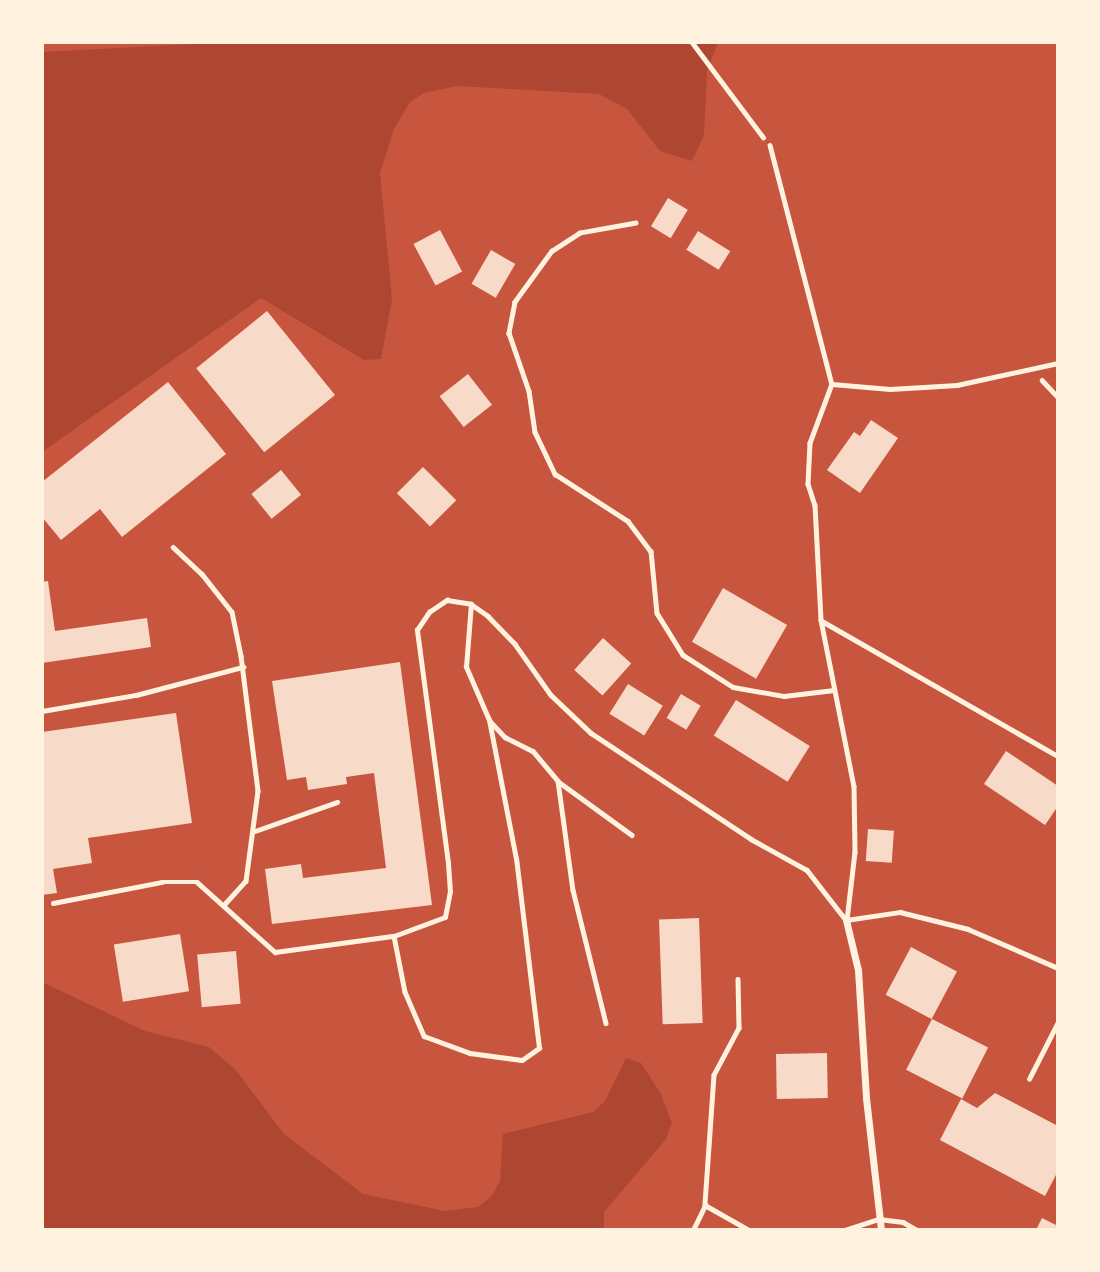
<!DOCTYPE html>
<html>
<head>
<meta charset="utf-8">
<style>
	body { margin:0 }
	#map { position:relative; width:1100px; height:1272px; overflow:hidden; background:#c8553d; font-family:"PT Serif",serif }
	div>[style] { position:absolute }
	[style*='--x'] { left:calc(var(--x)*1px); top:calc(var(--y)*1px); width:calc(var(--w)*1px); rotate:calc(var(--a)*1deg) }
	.green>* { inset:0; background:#ae4732 }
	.building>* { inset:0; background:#f7dbc8; transform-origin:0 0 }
	.path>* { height:4.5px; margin:-2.25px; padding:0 2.25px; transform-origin:2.25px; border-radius:2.25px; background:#fff3e0 }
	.service>* { height:4.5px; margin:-2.25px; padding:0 2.25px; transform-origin:2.25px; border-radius:2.25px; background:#fff3e0 }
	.minor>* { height:7px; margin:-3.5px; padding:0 3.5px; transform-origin:3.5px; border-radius:3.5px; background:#fff3e0 }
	span { translate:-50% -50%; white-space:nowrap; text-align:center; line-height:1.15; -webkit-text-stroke:5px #fff3e0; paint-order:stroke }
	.frame { position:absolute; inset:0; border:44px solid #fff3e0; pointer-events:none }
</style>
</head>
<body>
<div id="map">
	<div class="green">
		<div style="clip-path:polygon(232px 42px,718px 42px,707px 71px,704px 135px,692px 161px,660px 151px,627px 109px,599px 94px,457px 86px,424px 93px,410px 102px,394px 129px,380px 173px,392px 299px,381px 359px,364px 360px,261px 298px,42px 452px,42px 52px)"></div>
		<div style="clip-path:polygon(42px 982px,145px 1031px,209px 1047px,235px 1069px,284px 1134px,363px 1194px,445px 1211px,478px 1207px,492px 1196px,500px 1181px,503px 1134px,593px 1112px,605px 1101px,626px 1058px,641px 1063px,661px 1094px,672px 1123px,666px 1139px,604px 1212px,604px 1230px,42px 1230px)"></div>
	</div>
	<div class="building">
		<div style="left:668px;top:198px;width:23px;height:33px;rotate:31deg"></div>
		<div style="left:440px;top:230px;width:47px;height:30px;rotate:62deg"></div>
		<div style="left:698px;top:231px;width:38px;height:22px;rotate:32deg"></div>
		<div style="left:491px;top:250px;width:28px;height:39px;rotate:30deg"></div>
		<div style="left:267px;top:311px;width:108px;height:91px;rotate:51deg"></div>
		<div style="left:468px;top:374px;width:39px;height:36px;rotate:52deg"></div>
		<div style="clip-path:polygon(168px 382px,226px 454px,122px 537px,100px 509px,61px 540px,42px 517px,42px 482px)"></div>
		<div style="clip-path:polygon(871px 420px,898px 438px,860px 493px,827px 470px,854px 432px,860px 436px)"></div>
		<div style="left:423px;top:467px;width:47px;height:37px;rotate:45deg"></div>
		<div style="left:281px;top:470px;width:32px;height:38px;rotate:51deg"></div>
		<div style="clip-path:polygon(48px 581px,55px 631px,147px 618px,151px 647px,42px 663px,42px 582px)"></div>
		<div style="left:723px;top:588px;width:74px;height:62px;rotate:30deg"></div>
		<div style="left:603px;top:638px;width:38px;height:43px;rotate:42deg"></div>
		<div style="clip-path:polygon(400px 662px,432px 905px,272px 924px,265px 869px,301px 864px,303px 878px,386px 868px,374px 773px,346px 777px,347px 784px,308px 790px,306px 777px,287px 780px,272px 681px)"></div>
		<div style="left:628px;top:684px;width:41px;height:35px;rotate:32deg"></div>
		<div style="left:681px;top:694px;width:23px;height:28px;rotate:31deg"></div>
		<div style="left:736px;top:700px;width:87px;height:42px;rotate:32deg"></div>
		<div style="clip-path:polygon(176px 713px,192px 823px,88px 838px,92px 863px,53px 869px,57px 893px,42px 895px,42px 732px)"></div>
		<div style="clip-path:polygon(1006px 751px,1058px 786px,1058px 806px,1045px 825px,984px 784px)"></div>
		<div style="left:868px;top:829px;width:26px;height:32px;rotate:4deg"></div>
		<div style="left:699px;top:918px;width:105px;height:40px;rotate:88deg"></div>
		<div style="left:180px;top:934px;width:58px;height:67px;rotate:81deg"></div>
		<div style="left:911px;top:947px;width:52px;height:54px;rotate:28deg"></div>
		<div style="left:236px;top:951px;width:53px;height:39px;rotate:85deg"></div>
		<div style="left:932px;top:1019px;width:63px;height:57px;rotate:27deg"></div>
		<div style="left:827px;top:1053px;width:45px;height:51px;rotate:89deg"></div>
		<div style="clip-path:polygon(995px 1093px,1058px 1126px,1058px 1171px,1045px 1196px,940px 1140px,961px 1099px,977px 1108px)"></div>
		<div style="clip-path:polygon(1042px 1218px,1058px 1226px,1058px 1230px,1036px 1230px)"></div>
	</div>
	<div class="path">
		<div style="--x:692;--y:42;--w:119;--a:53.2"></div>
		<div style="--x:1042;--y:380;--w:23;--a:47"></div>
	</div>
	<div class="service">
		<div style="--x:770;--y:145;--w:247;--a:75.5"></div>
		<div style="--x:832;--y:384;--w:63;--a:110.4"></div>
		<div style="--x:810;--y:443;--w:41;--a:92.8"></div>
		<div style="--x:808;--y:484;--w:22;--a:72"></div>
		<div style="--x:815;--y:505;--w:115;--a:87"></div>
		<div style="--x:821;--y:620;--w:169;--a:78.8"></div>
		<div style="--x:854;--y:786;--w:66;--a:89.1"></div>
		<div style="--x:855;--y:852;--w:68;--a:96.7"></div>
		<div style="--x:636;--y:223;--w:57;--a:169.9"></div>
		<div style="--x:580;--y:233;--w:33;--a:147"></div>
		<div style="--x:552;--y:251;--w:63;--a:126"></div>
		<div style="--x:515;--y:302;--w:32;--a:101"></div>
		<div style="--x:509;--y:333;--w:61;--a:71"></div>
		<div style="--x:529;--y:391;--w:41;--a:81.7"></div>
		<div style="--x:535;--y:432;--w:47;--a:64.5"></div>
		<div style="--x:555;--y:474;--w:87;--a:32.8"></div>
		<div style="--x:628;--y:521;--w:38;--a:53"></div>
		<div style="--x:651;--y:551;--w:62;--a:84.5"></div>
		<div style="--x:657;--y:613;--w:49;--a:58.2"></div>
		<div style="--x:683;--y:655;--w:59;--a:32.6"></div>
		<div style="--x:733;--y:687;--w:52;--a:10"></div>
		<div style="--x:784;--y:696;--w:50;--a:-6.8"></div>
		<div style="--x:832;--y:384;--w:58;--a:4.9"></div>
		<div style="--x:890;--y:389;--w:67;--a:-3.4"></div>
		<div style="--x:957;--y:385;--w:103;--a:-12.3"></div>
		<div style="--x:173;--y:547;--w:40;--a:43"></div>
		<div style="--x:202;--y:574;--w:48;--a:51.7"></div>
		<div style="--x:232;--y:612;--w:45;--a:78.4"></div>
		<div style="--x:241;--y:656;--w:136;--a:82.8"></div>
		<div style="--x:258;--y:791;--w:91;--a:97.6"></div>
		<div style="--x:246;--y:881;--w:30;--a:132"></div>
		<div style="--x:822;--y:621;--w:272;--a:29.8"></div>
		<div style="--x:42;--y:711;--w:95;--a:-9.7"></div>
		<div style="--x:136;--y:695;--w:111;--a:-14.7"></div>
		<div style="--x:490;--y:721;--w:22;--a:47"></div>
		<div style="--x:505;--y:737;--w:31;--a:27"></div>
		<div style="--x:533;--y:751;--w:39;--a:50"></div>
		<div style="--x:558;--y:781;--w:110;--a:82.2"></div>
		<div style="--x:573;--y:890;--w:137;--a:76.1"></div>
		<div style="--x:559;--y:782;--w:90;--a:36"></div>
		<div style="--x:255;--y:831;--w:87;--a:-19.5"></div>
		<div style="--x:53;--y:903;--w:111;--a:-10.9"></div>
		<div style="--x:162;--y:882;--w:35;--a:0"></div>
		<div style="--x:197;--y:882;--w:105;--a:41.9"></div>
		<div style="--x:275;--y:952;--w:120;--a:-7.7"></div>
		<div style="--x:394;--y:936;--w:54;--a:-20.4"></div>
		<div style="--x:445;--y:917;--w:25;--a:-79"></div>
		<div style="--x:450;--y:892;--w:29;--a:-94"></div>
		<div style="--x:448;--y:863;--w:235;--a:-97.6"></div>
		<div style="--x:417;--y:630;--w:22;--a:-56"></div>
		<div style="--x:429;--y:612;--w:22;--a:-34"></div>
		<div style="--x:447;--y:600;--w:24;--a:9"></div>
		<div style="--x:471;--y:604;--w:21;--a:35"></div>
		<div style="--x:488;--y:616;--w:39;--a:46"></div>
		<div style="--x:515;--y:644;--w:62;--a:54.8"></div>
		<div style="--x:551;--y:695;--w:55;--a:43.5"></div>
		<div style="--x:591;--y:733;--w:192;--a:33.5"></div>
		<div style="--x:751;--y:839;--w:64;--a:29"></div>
		<div style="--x:807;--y:870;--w:63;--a:52"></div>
		<div style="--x:846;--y:920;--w:55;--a:-8.4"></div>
		<div style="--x:900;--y:912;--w:70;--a:14"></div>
		<div style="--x:968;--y:929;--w:98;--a:23.4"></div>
		<div style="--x:394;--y:936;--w:57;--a:78.9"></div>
		<div style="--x:405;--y:992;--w:48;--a:66.6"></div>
		<div style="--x:424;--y:1036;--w:49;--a:20.3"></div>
		<div style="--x:470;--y:1053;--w:52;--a:7.7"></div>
		<div style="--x:522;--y:1060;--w:21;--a:-35"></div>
		<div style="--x:539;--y:1048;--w:190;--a:-96.9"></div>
		<div style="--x:516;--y:859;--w:142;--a:-101"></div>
		<div style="--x:489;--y:720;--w:58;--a:-113.5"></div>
		<div style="--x:466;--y:667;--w:63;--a:-85.5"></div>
		<div style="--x:738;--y:979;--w:49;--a:88.8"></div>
		<div style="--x:739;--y:1028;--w:53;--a:118"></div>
		<div style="--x:714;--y:1075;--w:130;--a:94"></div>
		<div style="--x:705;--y:1205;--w:51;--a:29.6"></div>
		<div style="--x:1029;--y:1079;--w:64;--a:-63"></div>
		<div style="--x:693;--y:1230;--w:28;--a:-64"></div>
		<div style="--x:845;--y:1230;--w:36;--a:-18"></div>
		<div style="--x:879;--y:1219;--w:24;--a:7"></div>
		<div style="--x:903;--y:1222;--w:16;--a:30"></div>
	</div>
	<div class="minor">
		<div style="--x:846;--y:920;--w:51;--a:76.5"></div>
		<div style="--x:858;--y:970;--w:128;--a:86.4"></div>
		<div style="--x:866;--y:1098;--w:133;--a:83.5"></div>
	</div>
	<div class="frame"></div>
</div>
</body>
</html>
